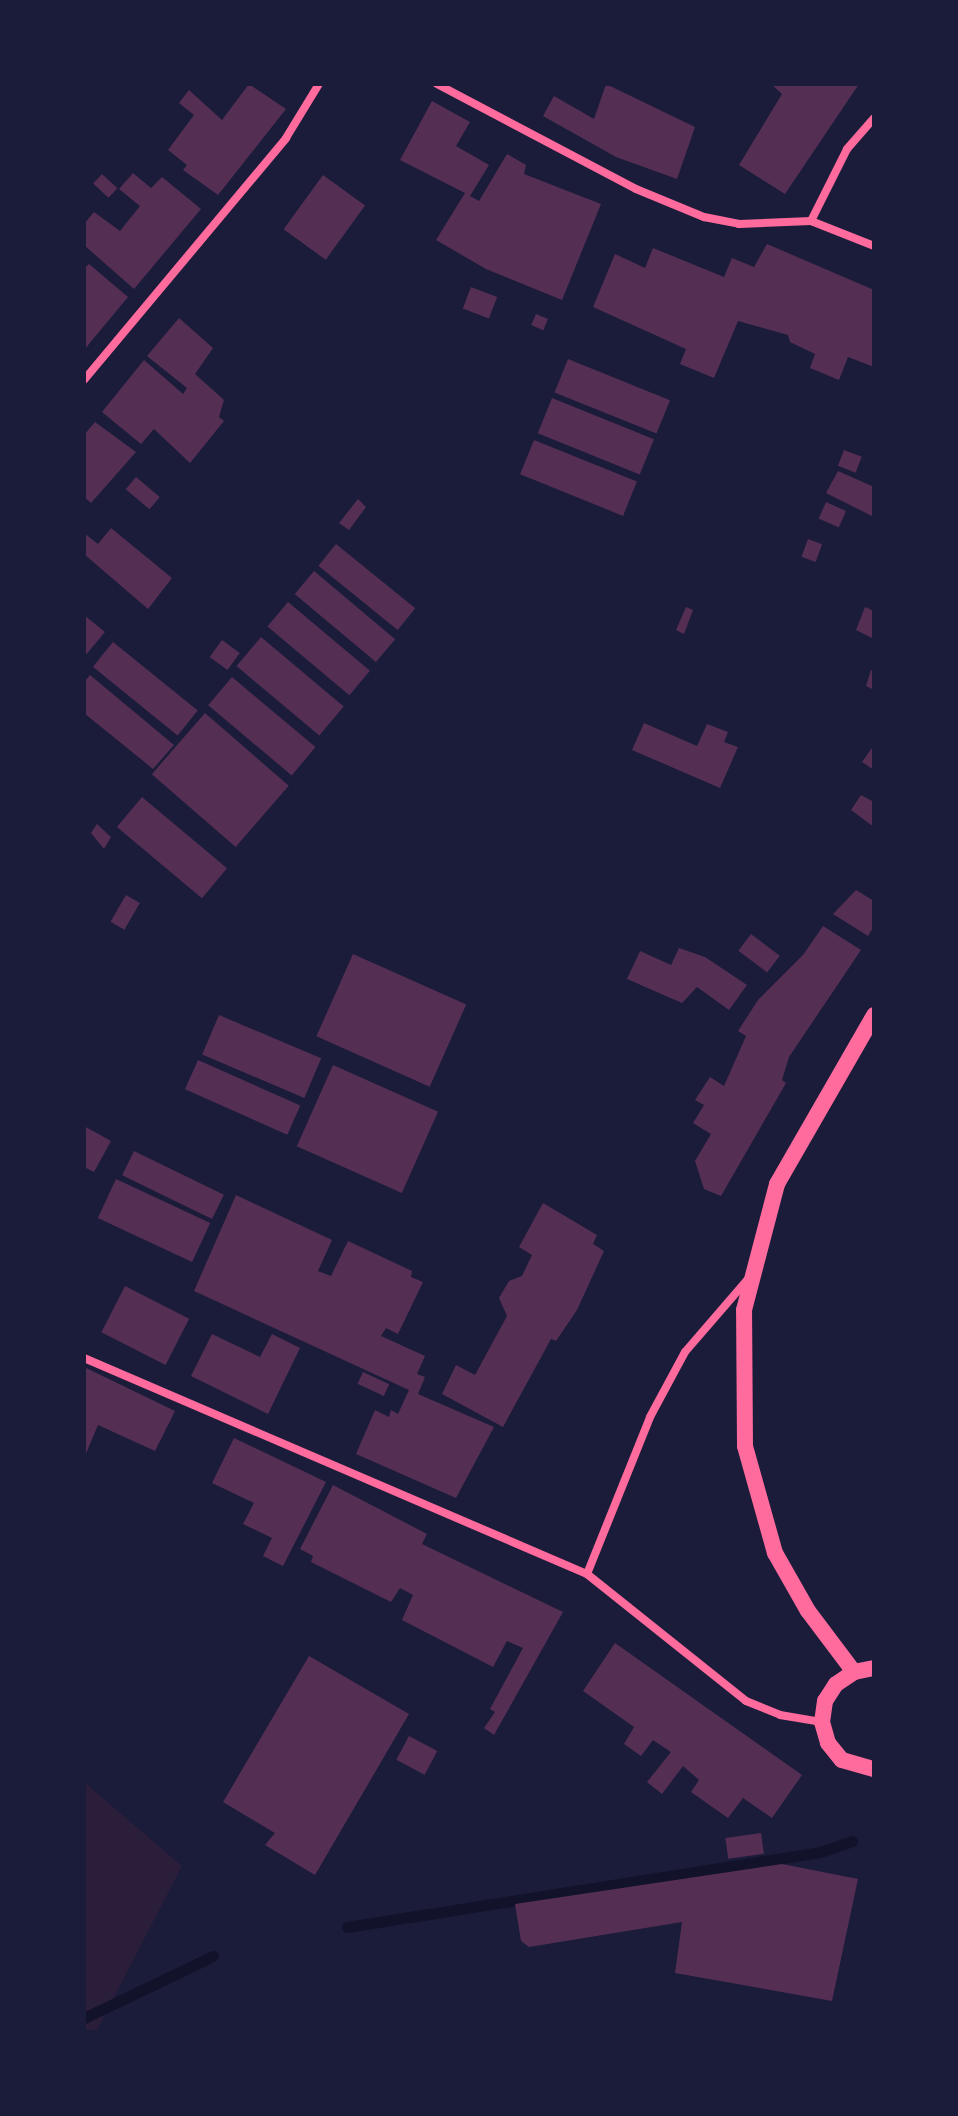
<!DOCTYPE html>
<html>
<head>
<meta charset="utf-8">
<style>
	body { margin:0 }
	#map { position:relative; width:958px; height:2116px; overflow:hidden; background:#1b1b3a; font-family:Arial,sans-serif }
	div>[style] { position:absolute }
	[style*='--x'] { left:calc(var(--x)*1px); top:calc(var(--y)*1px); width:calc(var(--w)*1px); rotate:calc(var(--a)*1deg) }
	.green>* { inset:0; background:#2a1e3b }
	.stream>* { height:11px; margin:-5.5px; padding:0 5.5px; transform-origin:5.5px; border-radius:5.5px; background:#12122b }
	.building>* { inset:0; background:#542f53; transform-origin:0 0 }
	.minor>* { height:8px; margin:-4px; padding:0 4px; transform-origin:4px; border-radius:4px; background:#ff6b9d }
	.secondary>* { height:16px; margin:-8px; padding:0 8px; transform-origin:8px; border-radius:8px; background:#ff6b9d }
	span { translate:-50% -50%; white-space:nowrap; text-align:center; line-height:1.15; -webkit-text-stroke:6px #1b1b3a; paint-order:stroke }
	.frame { position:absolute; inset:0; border:86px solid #1b1b3a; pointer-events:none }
</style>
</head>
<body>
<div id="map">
	<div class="green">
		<div style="clip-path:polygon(84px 1782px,182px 1866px,96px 2032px,84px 2032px)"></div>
	</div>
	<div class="stream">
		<div style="--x:347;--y:1927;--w:479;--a:-9"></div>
		<div style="--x:820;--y:1852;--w:34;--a:-19"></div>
		<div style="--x:84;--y:2018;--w:143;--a:-25.7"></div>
	</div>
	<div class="building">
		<div style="clip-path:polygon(249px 84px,286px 109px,218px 195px,183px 170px,187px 165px,168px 150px,194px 115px,179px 103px,189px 90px,222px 120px)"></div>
		<div style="clip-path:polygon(606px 84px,695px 127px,677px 179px,616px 157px,543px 116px,554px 96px,594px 119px)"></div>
		<div style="clip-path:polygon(771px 84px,859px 84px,785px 194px,739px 165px,782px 94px)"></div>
		<div style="clip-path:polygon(432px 101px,470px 122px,456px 146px,489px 165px,470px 196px,479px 201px,507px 154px,526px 165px,524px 174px,601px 204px,562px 300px,486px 269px,436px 240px,465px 193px,400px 160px)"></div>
		<div style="clip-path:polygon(133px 173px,151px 188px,162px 177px,201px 209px,134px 289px,84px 245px,84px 224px,94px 212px,120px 231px,140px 206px,119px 189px)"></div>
		<div style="left:102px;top:174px;width:21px;height:13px;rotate:43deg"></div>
		<div style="left:323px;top:175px;width:52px;height:67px;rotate:36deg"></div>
		<div style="clip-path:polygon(767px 244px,874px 290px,874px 367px,848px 357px,839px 380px,810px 368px,815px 354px,790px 342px,788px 335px,738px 321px,714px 378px,680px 364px,686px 349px,593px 307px,615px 254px,645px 268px,653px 248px,724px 277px,732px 258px,754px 267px)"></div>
		<div style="clip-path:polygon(89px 264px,128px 297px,84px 350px,84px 269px)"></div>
		<div style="left:471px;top:287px;width:28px;height:23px;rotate:21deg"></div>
		<div style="left:536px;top:314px;width:13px;height:12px;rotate:23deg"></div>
		<div style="clip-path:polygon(179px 318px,213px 348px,195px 374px,224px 400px,219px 417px,224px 421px,190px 463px,154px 429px,141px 444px,102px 412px,144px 360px,183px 394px,187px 388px,147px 356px)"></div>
		<div style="left:568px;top:359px;width:110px;height:36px;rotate:22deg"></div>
		<div style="left:552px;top:398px;width:110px;height:38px;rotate:22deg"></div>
		<div style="clip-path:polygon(95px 422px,136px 452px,91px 503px,84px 497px,84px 435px)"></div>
		<div style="left:534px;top:440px;width:111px;height:37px;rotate:22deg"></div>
		<div style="left:844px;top:450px;width:19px;height:17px;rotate:21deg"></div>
		<div style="clip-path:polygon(838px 471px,874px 487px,874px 517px,826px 493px)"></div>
		<div style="left:136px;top:477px;width:31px;height:16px;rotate:40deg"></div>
		<div style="clip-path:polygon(358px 499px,366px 507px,349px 530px,339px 523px)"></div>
		<div style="left:826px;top:502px;width:22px;height:18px;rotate:24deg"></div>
		<div style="clip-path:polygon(111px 528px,172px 578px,148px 609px,84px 554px,84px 533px,98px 544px)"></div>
		<div style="left:808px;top:539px;width:15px;height:19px;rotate:20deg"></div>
		<div style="left:336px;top:544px;width:102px;height:28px;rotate:39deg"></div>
		<div style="left:314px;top:571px;width:106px;height:30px;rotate:40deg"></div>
		<div style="left:288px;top:602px;width:107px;height:32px;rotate:40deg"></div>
		<div style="clip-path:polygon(686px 607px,693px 610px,684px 634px,676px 630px)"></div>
		<div style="clip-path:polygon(865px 607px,874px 611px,874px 639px,856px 630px)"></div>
		<div style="clip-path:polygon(84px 615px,105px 632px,84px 657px)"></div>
		<div style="left:261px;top:637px;width:108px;height:38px;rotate:40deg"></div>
		<div style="left:222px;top:640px;width:22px;height:21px;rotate:36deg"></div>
		<div style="left:113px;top:642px;width:109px;height:32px;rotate:39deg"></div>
		<div style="clip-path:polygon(871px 670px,874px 671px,874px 690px,866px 686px)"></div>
		<div style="clip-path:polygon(90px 675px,174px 745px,153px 769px,84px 713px,84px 682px)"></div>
		<div style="left:232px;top:677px;width:109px;height:37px;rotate:40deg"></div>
		<div style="left:205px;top:713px;width:111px;height:81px;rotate:41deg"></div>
		<div style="clip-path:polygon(644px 723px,697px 746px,707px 724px,728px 732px,724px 742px,738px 747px,720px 788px,632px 750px)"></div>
		<div style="clip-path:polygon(874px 745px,874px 770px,862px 762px)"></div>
		<div style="clip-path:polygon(861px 795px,874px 802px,874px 827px,851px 810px)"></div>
		<div style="left:142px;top:797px;width:111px;height:39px;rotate:40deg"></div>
		<div style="clip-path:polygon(97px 824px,111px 837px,104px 849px,91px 833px)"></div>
		<div style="clip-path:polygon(856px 890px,874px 901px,874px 926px,868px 936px,833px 914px)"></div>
		<div style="left:126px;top:895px;width:16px;height:31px;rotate:30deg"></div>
		<div style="clip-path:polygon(823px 926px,861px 950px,789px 1057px,782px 1080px,786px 1083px,721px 1196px,704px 1189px,695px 1161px,711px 1134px,693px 1123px,704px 1105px,695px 1100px,710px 1077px,724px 1086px,746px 1036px,738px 1031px,758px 1000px,803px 955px)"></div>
		<div style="left:751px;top:934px;width:36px;height:21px;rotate:37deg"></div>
		<div style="clip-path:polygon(679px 948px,705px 957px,747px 985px,729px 1010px,697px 987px,682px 1003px,627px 979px,640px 951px,671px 965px)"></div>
		<div style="left:353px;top:954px;width:124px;height:90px;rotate:24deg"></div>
		<div style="left:219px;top:1015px;width:111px;height:43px;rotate:23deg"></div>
		<div style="left:198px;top:1060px;width:112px;height:32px;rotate:24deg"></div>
		<div style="left:333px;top:1065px;width:115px;height:89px;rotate:24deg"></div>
		<div style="clip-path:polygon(84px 1126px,111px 1141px,94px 1172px,84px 1167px)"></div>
		<div style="left:134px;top:1151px;width:100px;height:27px;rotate:26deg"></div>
		<div style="left:116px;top:1179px;width:104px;height:43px;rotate:25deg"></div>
		<div style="clip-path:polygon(236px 1195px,332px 1240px,318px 1271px,331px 1276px,348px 1241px,412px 1271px,411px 1277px,423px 1282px,398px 1334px,386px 1328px,381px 1336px,425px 1356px,417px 1374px,425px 1377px,418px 1394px,494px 1427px,456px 1498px,356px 1454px,375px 1410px,389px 1417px,391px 1410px,398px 1414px,409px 1390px,194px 1291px)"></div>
		<div style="clip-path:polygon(543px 1203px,597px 1235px,593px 1244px,604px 1251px,577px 1310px,556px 1341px,551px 1339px,503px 1427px,442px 1394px,456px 1365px,475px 1375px,507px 1316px,499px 1298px,509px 1281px,522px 1276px,532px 1255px,519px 1247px)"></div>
		<div style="left:125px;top:1286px;width:72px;height:52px;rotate:27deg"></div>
		<div style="clip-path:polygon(212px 1334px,260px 1357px,272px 1334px,300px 1348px,268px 1414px,191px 1376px)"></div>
		<div style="clip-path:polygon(84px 1367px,175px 1411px,155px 1451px,98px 1425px,84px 1458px)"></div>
		<div style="left:363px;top:1372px;width:29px;height:13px;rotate:25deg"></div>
		<div style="clip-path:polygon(234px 1438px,326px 1482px,283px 1566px,263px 1556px,272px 1538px,243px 1524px,254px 1503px,212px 1483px)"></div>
		<div style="clip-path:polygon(333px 1485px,427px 1534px,422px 1544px,563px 1612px,494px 1735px,484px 1728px,495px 1712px,490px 1709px,523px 1648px,507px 1641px,493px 1667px,402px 1620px,413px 1595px,400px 1588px,391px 1602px,311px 1562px,313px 1556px,300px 1549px)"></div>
		<div style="clip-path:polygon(615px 1643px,802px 1775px,772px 1818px,743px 1798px,728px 1818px,691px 1792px,699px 1780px,683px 1766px,662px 1794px,647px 1782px,671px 1752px,653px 1740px,641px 1756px,624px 1744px,634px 1727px,583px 1691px)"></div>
		<div style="clip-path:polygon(309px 1656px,409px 1714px,315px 1875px,265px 1845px,275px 1833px,223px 1802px)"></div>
		<div style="left:409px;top:1736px;width:32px;height:27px;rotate:28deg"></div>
		<div style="left:761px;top:1833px;width:21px;height:36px;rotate:82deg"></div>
		<div style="clip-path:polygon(782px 1864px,858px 1879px,832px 2001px,675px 1973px,682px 1922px,529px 1947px,521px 1941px,515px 1904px)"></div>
	</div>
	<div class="minor">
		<div style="--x:437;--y:84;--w:225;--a:27.8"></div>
		<div style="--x:636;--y:189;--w:74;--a:22.4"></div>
		<div style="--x:704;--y:217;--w:36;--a:11"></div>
		<div style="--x:739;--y:224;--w:72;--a:-2.4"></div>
		<div style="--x:811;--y:221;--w:68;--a:21.6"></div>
		<div style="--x:811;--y:221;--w:80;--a:-63.4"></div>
		<div style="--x:847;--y:149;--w:41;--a:-48.9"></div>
		<div style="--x:84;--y:380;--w:315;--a:-50.1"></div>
		<div style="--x:286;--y:138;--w:63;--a:-58.6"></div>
		<div style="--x:84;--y:1358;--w:547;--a:23.24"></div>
		<div style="--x:587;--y:1574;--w:203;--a:38.6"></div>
		<div style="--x:746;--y:1701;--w:37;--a:22"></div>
		<div style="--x:780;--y:1715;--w:43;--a:9.5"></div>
		<div style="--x:587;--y:1574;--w:169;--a:-68.1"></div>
		<div style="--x:650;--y:1417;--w:74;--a:-61.7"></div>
		<div style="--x:685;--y:1352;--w:96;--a:-49.2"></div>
	</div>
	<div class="secondary">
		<div style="--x:874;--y:1668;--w:20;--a:169"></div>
		<div style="--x:854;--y:1672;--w:22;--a:146"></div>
		<div style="--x:836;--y:1684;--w:20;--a:123"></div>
		<div style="--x:825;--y:1701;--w:21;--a:98"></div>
		<div style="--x:822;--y:1722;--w:22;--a:74"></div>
		<div style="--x:828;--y:1743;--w:22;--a:51"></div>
		<div style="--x:842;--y:1760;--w:33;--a:16"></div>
		<div style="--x:854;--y:1672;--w:76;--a:-127"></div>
		<div style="--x:808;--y:1611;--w:67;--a:-119.6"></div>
		<div style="--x:775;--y:1553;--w:111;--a:-105.7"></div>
		<div style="--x:745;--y:1446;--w:136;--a:-90.4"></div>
		<div style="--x:744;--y:1310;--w:130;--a:-75.3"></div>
		<div style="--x:777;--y:1184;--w:195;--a:-60.1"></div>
	</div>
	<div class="frame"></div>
</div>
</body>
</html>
